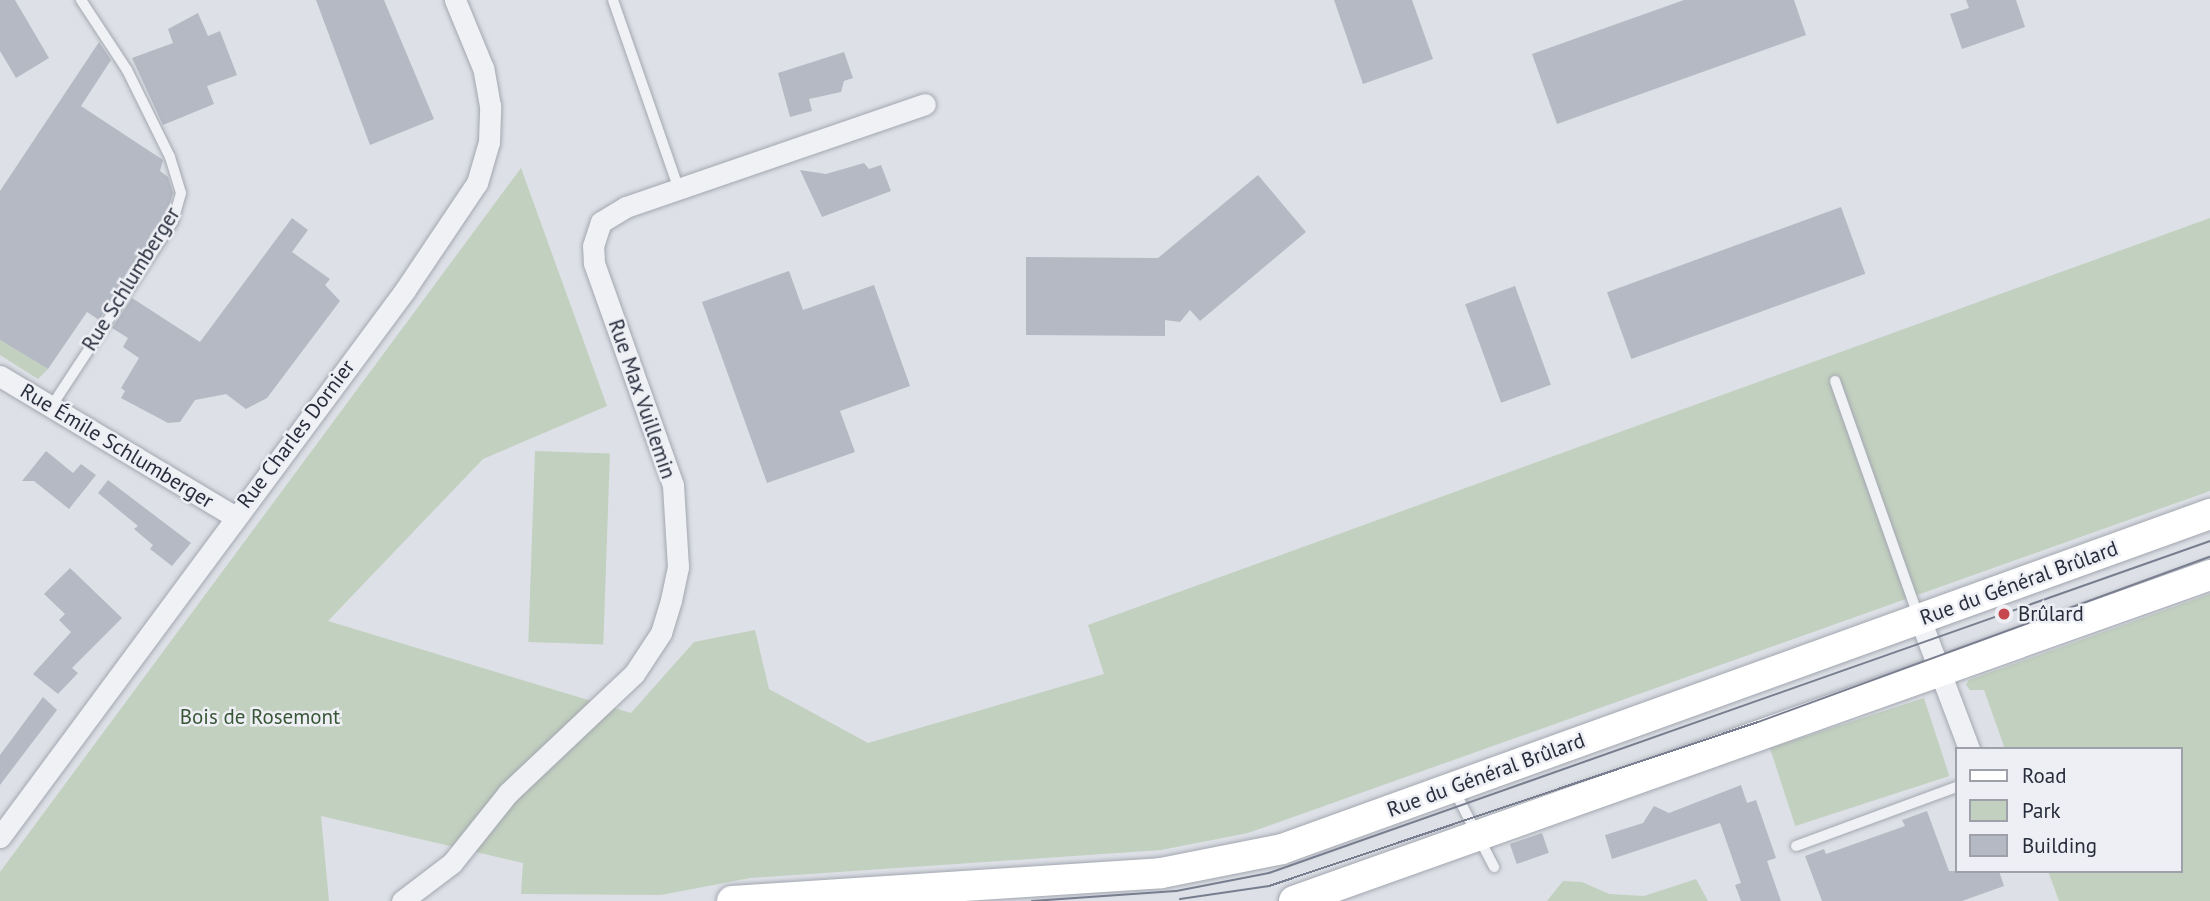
<!DOCTYPE html>
<html>
<head>
<meta charset="utf-8">
<style>
	body { margin:0 }
	#map { position:relative; width:2210px; height:901px; overflow:hidden; background:#dde0e6; font-family:"PT Sans",sans-serif }
	div>[style] { position:absolute }
	[style*='--x'] { left:calc(var(--x)*1px); top:calc(var(--y)*1px); width:calc(var(--w)*1px); rotate:calc(var(--a)*1deg) }
	.green>* { inset:0; background:#c2d0bf; transform-origin:0 0 }
	.building>* { inset:0; background:#b5b9c3; transform-origin:0 0 }
	.roads { filter:drop-shadow(0 0 2px #a3a7b0) drop-shadow(0 0 2px #a3a7b0) }
	.service>* { height:10px; margin:-5px; padding:0 5px; transform-origin:5px; border-radius:5px; background:#f0f1f5 }
	.minor>* { height:21px; margin:-10.5px; padding:0 10.5px; transform-origin:10.5px; border-radius:10.5px; background:#f0f1f5 }
	.secondary>* { height:30px; margin:-15px; padding:0 15px; transform-origin:15px; border-radius:15px; background:#fff }
	.tram>* { height:2px; margin:-1px; padding:0 1px; transform-origin:1px; border-radius:1px; background:#787e8f }
	.dots>* { width:19px; height:19px; translate:-50% -50%; box-sizing:border-box; border:4px solid #edeff4; border-radius:50% }
	span { translate:-50% -50%; white-space:nowrap; text-align:center; line-height:1.15; -webkit-text-stroke:5px #edeff4; paint-order:stroke }
	.street-label { font-size:21px; color:#282d3c }
	.poi-label { font-size:21px; color:#282d3c }
	.left { translate:0 -50%; text-align:left }
	.park-label { font-size:21px; color:#395736 }
	.legend { position:absolute; left:1955px; top:747px; width:228px; height:126px; box-sizing:border-box; background:#edeff4; border:2px solid #9ea1aa; margin:0; padding:9px 12px; list-style:none; font-size:21px; color:#282d3c }
	.legend li { display:flex; align-items:center; gap:14px; height:35px }
	.legend b { width:35px; border:2px solid #9ea1aa }
</style>
</head>
<body>
<div id="map">
	<div class="green">
		<div style="clip-path:polygon(521px 168px,607px 406px,483px 459px,328px 621px,631px 713px,694px 642px,755px 630px,769px 689px,868px 743px,1104px 674px,1088px 625px,2210px 218px,2210px 491px,1248px 833px,1161px 850px,750px 878px,661px 895px,521px 894px,523px 863px,321px 816px,329px 901px,0 901px,0 872px)"></div>
		<div style="clip-path:polygon(0 341px,0 340px,48px 369px,38px 379px,0 355px)"></div>
		<div style="left:535px;top:451px;width:75px;height:191px;rotate:2deg"></div>
		<div style="clip-path:polygon(2210px 594px,2210px 901px,2059px 901px,2048px 871px,2180px 871px,2180px 749px,2005px 749px,1984px 690px,1970px 690px,1966px 685px,1969px 680px)"></div>
		<div style="left:1924px;top:698px;width:82px;height:162px;rotate:72deg"></div>
		<div style="clip-path:polygon(1696px 879px,1708px 901px,1547px 901px,1563px 881px,1582px 882px,1609px 894px,1644px 896px)"></div>
	</div>
	<div class="building">
		<div style="clip-path:polygon(0 0,15px 0,49px 58px,16px 78px,0 51px)"></div>
		<div style="clip-path:polygon(316px 0,384px 0,434px 119px,370px 145px)"></div>
		<div style="clip-path:polygon(1334px 0,1412px 0,1433px 59px,1363px 84px)"></div>
		<div style="clip-path:polygon(1684px 0,1794px 0,1806px 35px,1557px 124px,1532px 54px)"></div>
		<div style="clip-path:polygon(1966px 0,2016px 0,2025px 27px,1962px 49px,1950px 14px,1969px 8px)"></div>
		<div style="clip-path:polygon(198px 13px,208px 36px,220px 31px,237px 75px,207px 86px,214px 104px,163px 125px,132px 58px,173px 43px,168px 29px)"></div>
		<div style="clip-path:polygon(99px 42px,111px 60px,81px 106px,163px 160px,160px 171px,168px 177px,173px 193px,167px 213px,99px 320px,87px 312px,48px 369px,0 340px,0 191px)"></div>
		<div style="clip-path:polygon(844px 52px,853px 78px,844px 81px,841px 92px,809px 99px,812px 111px,790px 117px,778px 73px)"></div>
		<div style="clip-path:polygon(864px 163px,869px 169px,881px 165px,891px 191px,822px 217px,800px 170px,826px 174px)"></div>
		<div style="clip-path:polygon(1258px 175px,1306px 232px,1200px 321px,1190px 310px,1180px 322px,1165px 320px,1165px 336px,1026px 335px,1026px 257px,1158px 258px)"></div>
		<div style="left:1841px;top:207px;width:71px;height:249px;rotate:70deg"></div>
		<div style="clip-path:polygon(292px 218px,308px 230px,292px 252px,330px 279px,325px 285px,340px 301px,267px 398px,246px 409px,226px 394px,195px 400px,180px 422px,168px 423px,121px 398px,125px 391px,121px 388px,139px 358px,123px 347px,128px 338px,112px 328px,132px 298px,200px 342px)"></div>
		<div style="clip-path:polygon(789px 271px,803px 310px,874px 285px,910px 386px,840px 411px,855px 452px,767px 483px,702px 302px)"></div>
		<div style="left:1515px;top:286px;width:105px;height:53px;rotate:70deg"></div>
		<div style="clip-path:polygon(46px 451px,73px 473px,81px 464px,96px 475px,69px 509px,34px 481px,22px 481px)"></div>
		<div style="clip-path:polygon(108px 480px,191px 543px,172px 566px,150px 549px,153px 545px,134px 529px,138px 526px,98px 493px)"></div>
		<div style="clip-path:polygon(70px 568px,122px 618px,72px 668px,78px 673px,58px 694px,33px 674px,71px 632px,59px 620px,65px 614px,44px 594px)"></div>
		<div style="clip-path:polygon(43px 697px,57px 710px,0 785px,0 755px)"></div>
		<div style="clip-path:polygon(1741px 785px,1747px 803px,1756px 800px,1776px 858px,1767px 861px,1781px 901px,1741px 901px,1735px 885px,1741px 883px,1720px 823px,1612px 859px,1605px 835px,1643px 823px,1654px 806px,1669px 813px)"></div>
		<div style="clip-path:polygon(1927px 811px,1949px 871px,1999px 871px,2004px 886px,1962px 901px,1822px 901px,1805px 856px,1824px 849px,1826px 854px,1905px 826px,1902px 820px)"></div>
		<div style="left:1542px;top:833px;width:21px;height:34px;rotate:71deg"></div>
	</div>
	<div class="roads">
		<div class="service">
			<div style="--x:613;--y:0;--w:200;--a:70.8"></div>
			<div style="--x:1835;--y:381;--w:248;--a:70.5"></div>
			<div style="--x:51;--y:407;--w:222;--a:-56.7"></div>
			<div style="--x:173;--y:221;--w:29;--a:-74"></div>
			<div style="--x:181;--y:193;--w:38;--a:-107"></div>
			<div style="--x:170;--y:157;--w:97;--a:-116.3"></div>
			<div style="--x:127;--y:70;--w:84;--a:-123.3"></div>
			<div style="--x:1454;--y:790;--w:87;--a:62.5"></div>
			<div style="--x:1796;--y:846;--w:171;--a:-20.2"></div>
		</div>
		<div class="minor">
			<div style="--x:0;--y:376;--w:273;--a:30.9"></div>
			<div style="--x:1920;--y:619;--w:139;--a:69.3"></div>
			<div style="--x:0;--y:837;--w:681;--a:-53.48"></div>
			<div style="--x:405;--y:290;--w:129;--a:-56.1"></div>
			<div style="--x:477;--y:183;--w:43;--a:-73.7"></div>
			<div style="--x:489;--y:142;--w:36;--a:-88"></div>
			<div style="--x:490;--y:106;--w:39;--a:-100"></div>
			<div style="--x:483;--y:68;--w:74;--a:-112.4"></div>
			<div style="--x:402;--y:901;--w:63;--a:-37.2"></div>
			<div style="--x:452;--y:863;--w:90;--a:-51.3"></div>
			<div style="--x:508;--y:793;--w:173;--a:-43.4"></div>
			<div style="--x:634;--y:674;--w:49;--a:-56.6"></div>
			<div style="--x:661;--y:633;--w:34;--a:-73"></div>
			<div style="--x:671;--y:600;--w:34;--a:-78"></div>
			<div style="--x:678;--y:567;--w:82;--a:-93.5"></div>
			<div style="--x:673;--y:485;--w:236;--a:-109.6"></div>
			<div style="--x:594;--y:263;--w:17;--a:-93"></div>
			<div style="--x:593;--y:246;--w:25;--a:-72"></div>
			<div style="--x:601;--y:222;--w:29;--a:-31"></div>
			<div style="--x:626;--y:207;--w:316;--a:-19"></div>
		</div>
		<div class="secondary">
			<div style="--x:732;--y:901;--w:430;--a:-3.7"></div>
			<div style="--x:1161;--y:873;--w:123;--a:-11.2"></div>
			<div style="--x:1282;--y:849;--w:987;--a:-19.85"></div>
			<div style="--x:1294;--y:901;--w:972;--a:-19.59"></div>
		</div>
	</div>
	<div class="tram">
		<div style="--x:1180;--y:899;--w:90;--a:-8.3"></div>
		<div style="--x:1269;--y:886;--w:516;--a:-18.54"></div>
		<div style="--x:1758;--y:722;--w:481;--a:-20.1"></div>
		<div style="--x:1032;--y:901;--w:144;--a:-4"></div>
		<div style="--x:1176;--y:891;--w:95;--a:-11"></div>
		<div style="--x:1269;--y:873;--w:998;--a:-19.43"></div>
	</div>
	<div class="dots">
		<div style="left:2004px;top:614px;background:#c6484e"></div>
	</div>
	<div class="street-label">
		<span style="left:131px;top:279px;rotate:-58deg">Rue Schlumberger</span>
		<span style="left:642px;top:399px;rotate:71deg">Rue Max Vuillemin</span>
		<span style="left:296px;top:434px;rotate:-53deg">Rue Charles Dornier</span>
		<span style="left:117px;top:446px;rotate:31deg">Rue Émile Schlumberger</span>
		<span style="left:2019px;top:583px;rotate:-20deg">Rue du Général Brûlard</span>
		<span style="left:1486px;top:775px;rotate:-20deg">Rue du Général Brûlard</span>
	</div>
	<div class="poi-label">
		<span class="left" style="left:2018px;top:614px">Brûlard</span>
	</div>
	<div class="park-label">
		<span style="left:260px;top:717px">Bois de Rosemont</span>
	</div>
	<ul class="legend">
	<li><b style="height:9px;background:#fff"></b>Road</li>
	<li><b style="height:19px;background:#c2d0bf"></b>Park</li>
	<li><b style="height:19px;background:#b5b9c3"></b>Building</li>
	</ul>
</div>
</body>
</html>
